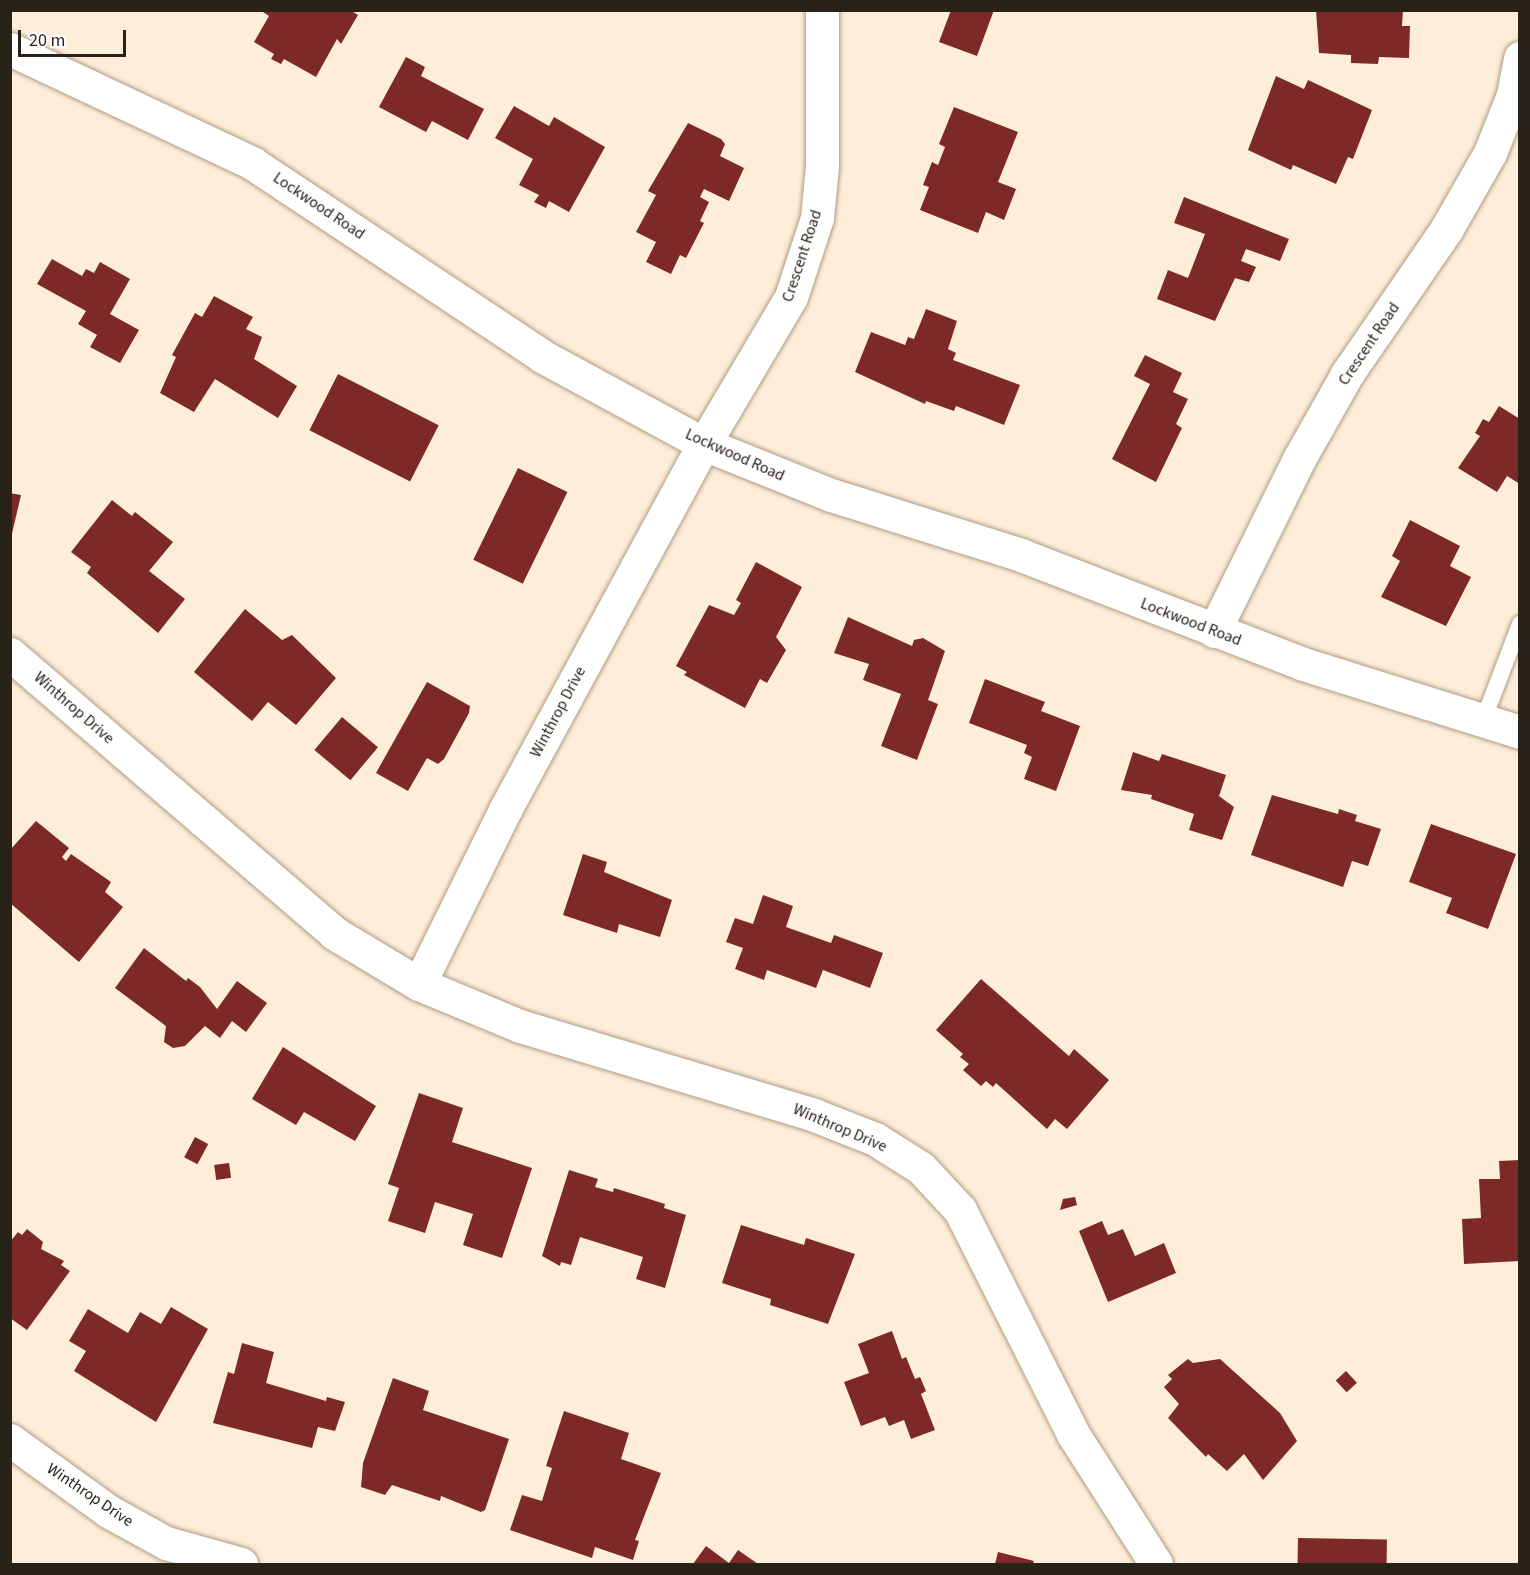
<!DOCTYPE html>
<html>
<head>
<meta charset="utf-8">
<style>
	body { margin:0 }
	#map { position:relative; width:1530px; height:1575px; overflow:hidden; background:#feeed9; font-family:"Source Sans 3",sans-serif }
	div>[style] { position:absolute }
	[style*='--x'] { left:calc(var(--x)*1px); top:calc(var(--y)*1px); width:calc(var(--w)*1px); rotate:calc(var(--a)*1deg) }
	.building>* { inset:0; background:#7c2928; transform-origin:0 0 }
	.roads { filter:drop-shadow(0 0 2px #af9c83) drop-shadow(0 0 2px #af9c83) }
	.lane>* { height:16px; margin:-8px; padding:0 8px; transform-origin:8px; border-radius:8px; background:#fff }
	.street>* { height:33px; margin:-16.5px; padding:0 16.5px; transform-origin:16.5px; border-radius:16.5px; background:#fff }
	span { translate:-50% -50%; white-space:nowrap; text-align:center; line-height:1.15; -webkit-text-stroke:6px #fefefe; paint-order:stroke }
	.street-label { font-size:16px; color:#292218 }
	.frame { position:absolute; inset:0; border:12px solid #292218; pointer-events:none }
	.scale { position:absolute; left:18px; top:30px; width:108px; height:27px; box-sizing:border-box; border:3px solid #292218; border-top:0; padding-left:8px; font-size:18px; line-height:21px; white-space:nowrap; color:#292218; -webkit-text-stroke:4px #fefefe; paint-order:stroke }
</style>
</head>
<body>
<div id="map">
	<div class="building">
		<div style="clip-path:polygon(260px 10px,350px 10px,358px 15px,341px 44px,337px 39px,316px 77px,284px 59px,281px 64px,271px 59px,274px 54px,254px 42px,269px 16px)"></div>
		<div style="clip-path:polygon(951px 10px,994px 10px,977px 56px,939px 42px)"></div>
		<div style="clip-path:polygon(1316px 10px,1403px 10px,1402px 26px,1410px 26px,1409px 58px,1379px 57px,1378px 64px,1351px 63px,1351px 55px,1319px 53px)"></div>
		<div style="clip-path:polygon(406px 57px,425px 67px,421px 76px,484px 109px,468px 140px,432px 121px,426px 132px,379px 107px)"></div>
		<div style="clip-path:polygon(1276px 76px,1304px 89px,1308px 80px,1372px 110px,1353px 159px,1348px 157px,1336px 184px,1293px 165px,1291px 170px,1248px 150px)"></div>
		<div style="clip-path:polygon(514px 106px,549px 126px,554px 117px,605px 147px,569px 212px,549px 201px,546px 208px,534px 202px,539px 195px,519px 185px,533px 159px,495px 138px)"></div>
		<div style="clip-path:polygon(954px 107px,1018px 132px,998px 182px,1016px 189px,1004px 220px,986px 212px,978px 233px,920px 210px,929px 187px,923px 185px,932px 162px,938px 165px,945px 147px,939px 144px)"></div>
		<div style="clip-path:polygon(688px 123px,721px 139px,725px 144px,720px 156px,744px 168px,729px 201px,704px 189px,700px 197px,709px 202px,700px 221px,704px 223px,686px 258px,680px 255px,671px 274px,646px 262px,656px 242px,636px 232px,656px 195px,648px 191px)"></div>
		<div style="clip-path:polygon(1184px 197px,1289px 239px,1280px 261px,1246px 249px,1241px 261px,1256px 267px,1249px 282px,1235px 278px,1215px 321px,1157px 299px,1168px 270px,1188px 278px,1205px 234px,1174px 223px)"></div>
		<div style="clip-path:polygon(52px 259px,82px 276px,86px 269px,94px 273px,100px 262px,130px 279px,110px 314px,139px 330px,120px 363px,90px 347px,97px 335px,78px 324px,86px 311px,37px 284px)"></div>
		<div style="clip-path:polygon(214px 296px,253px 317px,246px 329px,262px 337px,254px 359px,297px 386px,278px 418px,215px 379px,194px 412px,160px 393px,176px 357px,172px 355px,195px 313px,202px 317px)"></div>
		<div style="clip-path:polygon(926px 309px,957px 321px,948px 349px,956px 353px,953px 360px,1020px 385px,1004px 425px,956px 406px,954px 411px,926px 401px,925px 404px,855px 372px,871px 332px,905px 345px,908px 337px,914px 339px)"></div>
		<div style="clip-path:polygon(1145px 355px,1182px 373px,1173px 392px,1188px 399px,1176px 424px,1182px 428px,1156px 482px,1112px 459px,1150px 384px,1134px 376px)"></div>
		<div style="left:338px;top:374px;width:113px;height:63px;rotate:27deg"></div>
		<div style="clip-path:polygon(1499px 406px,1520px 419px,1520px 484px,1507px 476px,1497px 492px,1458px 468px,1480px 436px,1475px 433px,1483px 419px,1489px 422px)"></div>
		<div style="left:518px;top:468px;width:55px;height:102px;rotate:26deg"></div>
		<div style="clip-path:polygon(10px 493px,21px 495px,11px 538px,10px 538px)"></div>
		<div style="clip-path:polygon(112px 500px,132px 516px,135px 512px,173px 542px,149px 571px,185px 599px,158px 633px,87px 573px,91px 567px,71px 552px)"></div>
		<div style="clip-path:polygon(1410px 520px,1460px 546px,1450px 566px,1471px 577px,1446px 626px,1381px 597px,1400px 561px,1392px 556px)"></div>
		<div style="clip-path:polygon(756px 562px,802px 587px,776px 637px,786px 650px,767px 683px,760px 679px,745px 708px,684px 675px,687px 672px,676px 666px,709px 605px,734px 615px,741px 603px,736px 600px)"></div>
		<div style="clip-path:polygon(245px 609px,282px 640px,292px 635px,336px 678px,296px 725px,268px 702px,252px 721px,194px 672px)"></div>
		<div style="clip-path:polygon(848px 617px,912px 646px,914px 640px,923px 638px,945px 651px,928px 700px,938px 704px,917px 760px,881px 746px,901px 694px,863px 680px,869px 664px,834px 653px)"></div>
		<div style="clip-path:polygon(985px 679px,1045px 702px,1041px 711px,1080px 726px,1056px 791px,1024px 779px,1032px 757px,1024px 753px,1027px 745px,969px 723px)"></div>
		<div style="clip-path:polygon(427px 682px,470px 706px,469px 713px,444px 759px,438px 764px,427px 758px,408px 791px,376px 773px)"></div>
		<div style="left:342px;top:717px;width:47px;height:43px;rotate:40deg"></div>
		<div style="clip-path:polygon(1133px 752px,1159px 761px,1162px 754px,1226px 775px,1219px 796px,1234px 807px,1222px 840px,1189px 830px,1194px 814px,1151px 799px,1152px 795px,1121px 790px)"></div>
		<div style="clip-path:polygon(1272px 795px,1338px 814px,1339px 809px,1357px 815px,1355px 821px,1381px 829px,1368px 866px,1352px 861px,1343px 887px,1251px 855px)"></div>
		<div style="clip-path:polygon(36px 821px,69px 848px,62px 857px,66px 861px,71px 854px,111px 882px,105px 892px,123px 907px,79px 962px,10px 903px,10px 850px)"></div>
		<div style="clip-path:polygon(1431px 824px,1516px 854px,1488px 929px,1446px 913px,1452px 898px,1409px 882px)"></div>
		<div style="clip-path:polygon(583px 854px,607px 862px,604px 872px,672px 900px,660px 937px,619px 924px,617px 933px,563px 915px)"></div>
		<div style="clip-path:polygon(763px 895px,793px 906px,786px 927px,831px 943px,834px 935px,883px 953px,870px 988px,823px 970px,816px 988px,767px 970px,764px 980px,735px 969px,743px 948px,726px 942px,735px 918px,753px 924px)"></div>
		<div style="clip-path:polygon(144px 948px,186px 981px,188px 978px,200px 987px,217px 1009px,237px 981px,267px 1003px,246px 1032px,232px 1021px,220px 1038px,205px 1026px,185px 1046px,173px 1048px,164px 1042px,166px 1026px,115px 988px)"></div>
		<div style="clip-path:polygon(981px 979px,1069px 1056px,1074px 1049px,1109px 1080px,1067px 1129px,1055px 1119px,1047px 1129px,996px 1083px,993px 1087px,986px 1081px,981px 1086px,963px 1070px,969px 1064px,960px 1057px,963px 1054px,936px 1030px)"></div>
		<div style="clip-path:polygon(283px 1047px,376px 1106px,355px 1141px,304px 1112px,296px 1125px,252px 1099px)"></div>
		<div style="clip-path:polygon(419px 1093px,463px 1108px,452px 1142px,532px 1168px,502px 1258px,463px 1245px,473px 1214px,435px 1202px,425px 1233px,388px 1221px,399px 1188px,388px 1184px)"></div>
		<div style="left:195px;top:1137px;width:15px;height:23px;rotate:28deg"></div>
		<div style="clip-path:polygon(1520px 1160px,1520px 1261px,1464px 1264px,1462px 1219px,1481px 1218px,1479px 1179px,1500px 1179px,1499px 1161px)"></div>
		<div style="left:229px;top:1163px;width:15px;height:15px;rotate:82deg"></div>
		<div style="clip-path:polygon(569px 1170px,598px 1179px,595px 1187px,613px 1192px,614px 1188px,665px 1204px,664px 1208px,686px 1215px,665px 1288px,636px 1279px,643px 1257px,580px 1237px,571px 1265px,561px 1262px,560px 1266px,542px 1256px)"></div>
		<div style="clip-path:polygon(1075px 1197px,1077px 1205px,1060px 1210px,1063px 1199px)"></div>
		<div style="clip-path:polygon(1102px 1221px,1108px 1235px,1123px 1229px,1135px 1256px,1164px 1243px,1176px 1273px,1108px 1302px,1079px 1231px)"></div>
		<div style="clip-path:polygon(741px 1225px,804px 1245px,806px 1238px,855px 1254px,828px 1324px,770px 1305px,771px 1299px,722px 1283px)"></div>
		<div style="clip-path:polygon(27px 1229px,43px 1242px,41px 1249px,64px 1261px,61px 1265px,70px 1271px,27px 1330px,10px 1318px,10px 1242px,18px 1232px,22px 1235px)"></div>
		<div style="clip-path:polygon(171px 1307px,208px 1329px,156px 1422px,74px 1371px,86px 1351px,69px 1341px,88px 1309px,128px 1333px,140px 1312px,161px 1324px)"></div>
		<div style="clip-path:polygon(892px 1331px,902px 1359px,906px 1357px,915px 1379px,920px 1377px,926px 1391px,921px 1394px,935px 1430px,911px 1439px,904px 1420px,889px 1426px,885px 1417px,861px 1426px,844px 1382px,869px 1373px,858px 1344px)"></div>
		<div style="clip-path:polygon(242px 1343px,274px 1352px,266px 1383px,326px 1401px,327px 1397px,345px 1402px,335px 1431px,318px 1427px,312px 1448px,213px 1423px,228px 1372px,234px 1374px)"></div>
		<div style="clip-path:polygon(1188px 1359px,1193px 1363px,1220px 1359px,1280px 1413px,1297px 1441px,1263px 1480px,1244px 1454px,1227px 1471px,1208px 1454px,1206px 1457px,1168px 1418px,1179px 1404px,1164px 1387px,1172px 1379px,1168px 1375px)"></div>
		<div style="left:1346px;top:1371px;width:16px;height:14px;rotate:47deg"></div>
		<div style="clip-path:polygon(393px 1378px,429px 1391px,423px 1410px,509px 1439px,485px 1510px,481px 1512px,441px 1496px,440px 1501px,392px 1485px,385px 1495px,361px 1487px,363px 1463px)"></div>
		<div style="clip-path:polygon(564px 1411px,629px 1433px,621px 1459px,661px 1473px,635px 1540px,639px 1541px,633px 1560px,595px 1547px,592px 1558px,510px 1530px,522px 1495px,542px 1501px,552px 1468px,546px 1466px)"></div>
		<div style="left:1298px;top:1538px;width:89px;height:26px;rotate:1deg"></div>
		<div style="clip-path:polygon(706px 1546px,729px 1563px,738px 1550px,758px 1564px,693px 1564px)"></div>
		<div style="clip-path:polygon(998px 1552px,1034px 1561px,1033px 1564px,995px 1564px)"></div>
	</div>
	<div class="roads">
		<div class="lane">
			<div style="--x:1483;--y:721;--w:104;--a:-69.1"></div>
		</div>
		<div class="street">
			<div style="--x:10;--y:49;--w:268;--a:25.2"></div>
			<div style="--x:252;--y:163;--w:348;--a:33.6"></div>
			<div style="--x:542;--y:356;--w:184;--a:28.5"></div>
			<div style="--x:704;--y:444;--w:137;--a:21.9"></div>
			<div style="--x:831;--y:495;--w:199;--a:17.5"></div>
			<div style="--x:1021;--y:555;--w:302;--a:21.1"></div>
			<div style="--x:1303;--y:664;--w:227;--a:17.4"></div>
			<div style="--x:1214;--y:631;--w:192;--a:-63.7"></div>
			<div style="--x:1299;--y:459;--w:98;--a:-60.5"></div>
			<div style="--x:1347;--y:374;--w:175;--a:-55.5"></div>
			<div style="--x:1446;--y:230;--w:89;--a:-60.3"></div>
			<div style="--x:1490;--y:153;--w:62;--a:-68.4"></div>
			<div style="--x:1513;--y:95;--w:38;--a:-79"></div>
			<div style="--x:10;--y:654;--w:428;--a:40.7"></div>
			<div style="--x:334;--y:933;--w:99;--a:31"></div>
			<div style="--x:419;--y:984;--w:109;--a:22.6"></div>
			<div style="--x:520;--y:1026;--w:307;--a:16.8"></div>
			<div style="--x:814;--y:1115;--w:66;--a:21.5"></div>
			<div style="--x:875;--y:1139;--w:54;--a:32.2"></div>
			<div style="--x:921;--y:1168;--w:57;--a:47.1"></div>
			<div style="--x:960;--y:1210;--w:251;--a:63.2"></div>
			<div style="--x:1073;--y:1434;--w:154;--a:57.4"></div>
			<div style="--x:419;--y:984;--w:196;--a:-63.7"></div>
			<div style="--x:506;--y:808;--w:414;--a:-61.5"></div>
			<div style="--x:704;--y:444;--w:171;--a:-59.4"></div>
			<div style="--x:791;--y:297;--w:83;--a:-71.8"></div>
			<div style="--x:817;--y:218;--w:52;--a:-84.5"></div>
			<div style="--x:822;--y:166;--w:156;--a:-90"></div>
			<div style="--x:10;--y:1440;--w:121;--a:35.9"></div>
			<div style="--x:108;--y:1511;--w:66;--a:28.9"></div>
			<div style="--x:166;--y:1543;--w:78;--a:15.6"></div>
		</div>
	</div>
	<div class="street-label">
		<span style="left:319px;top:206px;rotate:34deg">Lockwood Road</span>
		<span style="left:802px;top:256px;rotate:-72deg">Crescent Road</span>
		<span style="left:1369px;top:344px;rotate:-56deg">Crescent Road</span>
		<span style="left:735px;top:455px;rotate:24deg">Lockwood Road</span>
		<span style="left:1191px;top:622px;rotate:21deg">Lockwood Road</span>
		<span style="left:74px;top:708px;rotate:41deg">Winthrop Drive</span>
		<span style="left:558px;top:712px;rotate:-62deg">Winthrop Drive</span>
		<span style="left:840px;top:1128px;rotate:23deg">Winthrop Drive</span>
		<span style="left:90px;top:1495px;rotate:34deg">Winthrop Drive</span>
	</div>
	<div class="frame"></div>
	<div class="scale">20 m</div>
</div>
</body>
</html>
